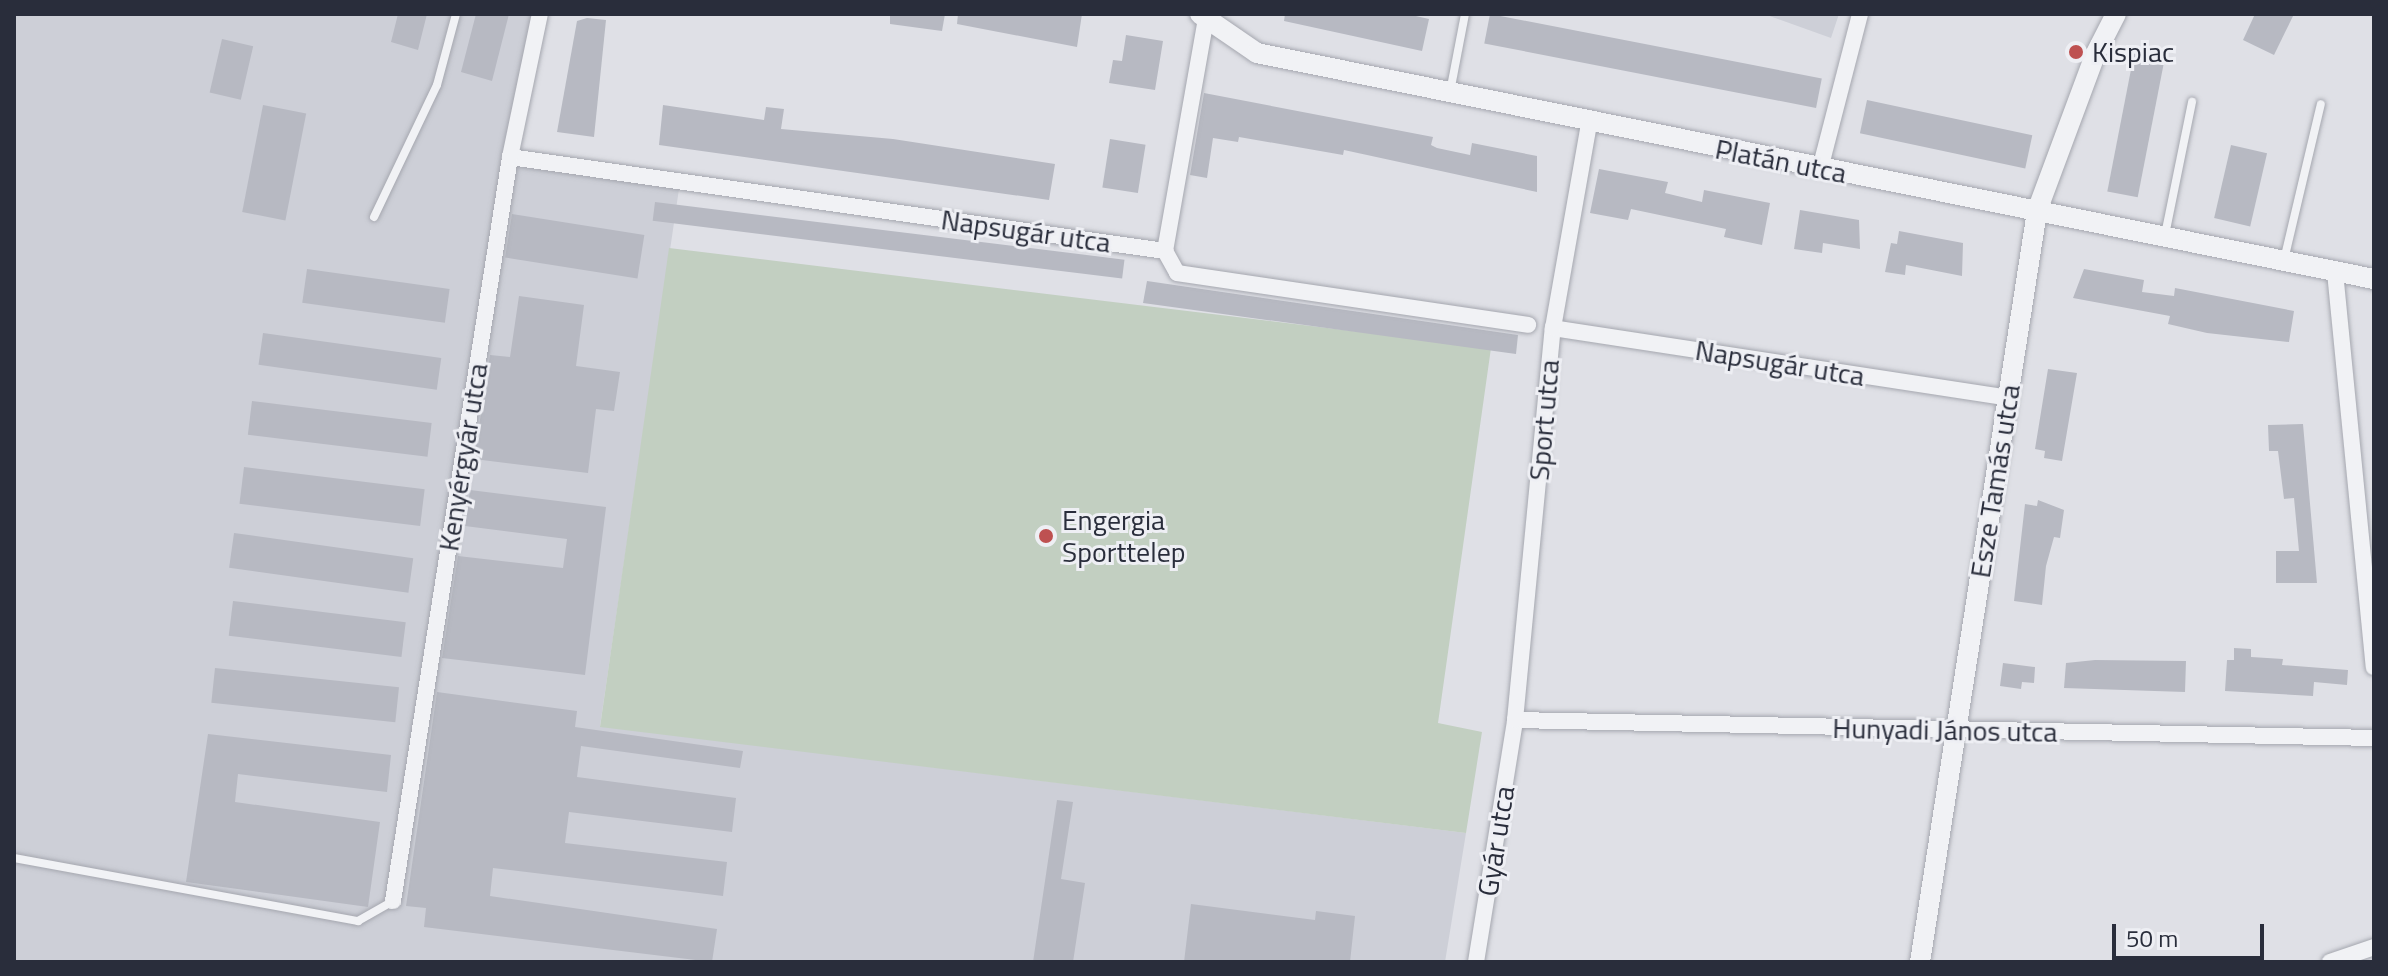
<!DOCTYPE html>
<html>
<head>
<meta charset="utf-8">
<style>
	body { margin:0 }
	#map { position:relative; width:2388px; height:976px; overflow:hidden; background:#dfe0e6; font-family:"Titillium Web",sans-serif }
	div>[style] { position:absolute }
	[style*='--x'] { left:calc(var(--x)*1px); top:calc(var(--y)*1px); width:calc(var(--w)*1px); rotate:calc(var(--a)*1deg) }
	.built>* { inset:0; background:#cdcfd7 }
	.green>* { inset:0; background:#c2cfc1 }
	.building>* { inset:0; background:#b7b9c2; transform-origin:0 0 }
	.roads { filter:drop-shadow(0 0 2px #a5a7af) drop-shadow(0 0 2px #a5a7af) }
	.service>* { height:8px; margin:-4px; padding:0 4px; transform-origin:4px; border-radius:4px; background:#f1f2f5 }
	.minor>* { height:16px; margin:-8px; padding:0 8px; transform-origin:8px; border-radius:8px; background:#f1f2f5 }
	.tertiary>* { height:20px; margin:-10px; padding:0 10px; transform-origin:10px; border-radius:10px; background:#f1f2f5 }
	.dots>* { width:22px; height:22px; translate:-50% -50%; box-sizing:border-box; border:4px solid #eeeff4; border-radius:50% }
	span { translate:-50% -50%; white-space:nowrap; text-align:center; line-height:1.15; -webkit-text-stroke:6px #eeeff4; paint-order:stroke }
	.poi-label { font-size:28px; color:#292d3b }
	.left { translate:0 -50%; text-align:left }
	.street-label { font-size:28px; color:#292d3b }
	.frame { position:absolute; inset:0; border:16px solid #292d3b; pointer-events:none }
	.scale { position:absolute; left:2112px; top:924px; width:152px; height:36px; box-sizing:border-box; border:4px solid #292d3b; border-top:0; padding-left:10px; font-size:24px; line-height:28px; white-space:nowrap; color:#292d3b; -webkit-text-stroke:6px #eeeff4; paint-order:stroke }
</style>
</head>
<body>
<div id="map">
	<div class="built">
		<div style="clip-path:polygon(14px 14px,540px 14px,510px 157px,680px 182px,600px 726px,1466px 833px,1445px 962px,14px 962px)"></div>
		<div style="clip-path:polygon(1764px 14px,1839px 14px,1831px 38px)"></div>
	</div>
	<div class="green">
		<div style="clip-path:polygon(669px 248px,1491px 348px,1438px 723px,1482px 732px,1466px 833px,600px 727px)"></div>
	</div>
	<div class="building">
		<div style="clip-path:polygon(398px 14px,427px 14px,418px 50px,391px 42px)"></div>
		<div style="clip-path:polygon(476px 14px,509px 14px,492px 81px,461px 72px)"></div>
		<div style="clip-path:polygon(890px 14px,945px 14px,942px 31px,890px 24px)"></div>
		<div style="clip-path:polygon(958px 14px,1082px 14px,1077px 47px,957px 24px)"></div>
		<div style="clip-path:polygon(1285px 14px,1407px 14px,1429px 19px,1422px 51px,1284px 21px)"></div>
		<div style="left:1490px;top:14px;width:338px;height:30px;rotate:11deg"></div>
		<div style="clip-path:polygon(2255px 14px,2294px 14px,2274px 55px,2243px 40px)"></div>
		<div style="clip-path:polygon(587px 18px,606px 20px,594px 137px,557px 132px,577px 21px)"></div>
		<div style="clip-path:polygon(1126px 35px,1163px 41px,1155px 90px,1109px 83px,1113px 60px,1122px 61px)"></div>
		<div style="left:222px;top:39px;width:32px;height:55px;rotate:13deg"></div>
		<div style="left:2134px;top:54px;width:31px;height:140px;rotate:11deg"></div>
		<div style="clip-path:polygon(1204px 93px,1433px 137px,1431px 145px,1437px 148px,1470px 155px,1472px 143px,1537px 156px,1537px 192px,1344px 150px,1343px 155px,1239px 137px,1238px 142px,1213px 138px,1207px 178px,1190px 175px)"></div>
		<div style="left:1867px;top:100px;width:169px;height:34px;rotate:12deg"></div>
		<div style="left:263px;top:105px;width:44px;height:109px;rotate:11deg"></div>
		<div style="clip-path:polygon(663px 105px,764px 120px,766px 107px,784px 109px,781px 129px,893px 139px,1055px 164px,1049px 200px,659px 145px)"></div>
		<div style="left:1110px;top:139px;width:36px;height:49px;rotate:9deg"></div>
		<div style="left:2231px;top:145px;width:37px;height:75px;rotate:13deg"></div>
		<div style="clip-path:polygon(1599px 169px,1668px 182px,1665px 193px,1702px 202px,1704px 190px,1770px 203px,1762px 245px,1724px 237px,1726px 229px,1631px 209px,1628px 220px,1590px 213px)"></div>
		<div style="left:655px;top:202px;width:473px;height:19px;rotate:7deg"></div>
		<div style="clip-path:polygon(1800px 210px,1859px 220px,1860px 249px,1823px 243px,1822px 253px,1794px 249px)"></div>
		<div style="left:512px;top:214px;width:134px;height:44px;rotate:9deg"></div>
		<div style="clip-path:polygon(1899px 231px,1963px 243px,1962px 276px,1906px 265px,1905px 275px,1885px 272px,1891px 243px,1897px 244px)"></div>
		<div style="left:307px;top:269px;width:144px;height:34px;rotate:8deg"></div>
		<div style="clip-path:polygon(2084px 269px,2144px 280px,2142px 292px,2174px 296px,2175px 288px,2294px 311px,2289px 342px,2207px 333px,2168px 324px,2170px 316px,2073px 298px)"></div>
		<div style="clip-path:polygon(1147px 281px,1518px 335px,1516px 354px,1143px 303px)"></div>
		<div style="clip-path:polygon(519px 296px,584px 305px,576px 366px,620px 372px,614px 411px,596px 409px,588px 473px,474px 459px,490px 355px,510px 357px)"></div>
		<div style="left:263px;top:333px;width:180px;height:32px;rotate:8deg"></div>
		<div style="clip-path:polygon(2048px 369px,2077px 373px,2062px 461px,2044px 458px,2045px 451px,2035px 449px)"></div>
		<div style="left:252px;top:401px;width:181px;height:34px;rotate:7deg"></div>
		<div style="clip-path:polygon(2303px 424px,2317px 583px,2276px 583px,2276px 551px,2299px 551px,2294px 498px,2284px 499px,2278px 451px,2269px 451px,2268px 425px)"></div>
		<div style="left:244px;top:467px;width:182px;height:37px;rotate:7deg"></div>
		<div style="clip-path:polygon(470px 490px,606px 507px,585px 675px,442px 658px,458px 556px,563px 568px,567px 539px,465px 526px)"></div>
		<div style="clip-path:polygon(2038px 500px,2064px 510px,2060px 538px,2054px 537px,2046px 566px,2042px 605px,2014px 601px,2025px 504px,2037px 506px)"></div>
		<div style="left:234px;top:533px;width:181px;height:35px;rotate:8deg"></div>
		<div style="left:233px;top:601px;width:174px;height:35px;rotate:7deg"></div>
		<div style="clip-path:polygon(2234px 648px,2251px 649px,2251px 657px,2283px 659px,2282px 665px,2348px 670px,2347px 685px,2314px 682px,2313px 696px,2225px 691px,2227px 660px,2234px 660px)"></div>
		<div style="clip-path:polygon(2095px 660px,2186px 661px,2185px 692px,2064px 688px,2066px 663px)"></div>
		<div style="clip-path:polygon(2003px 663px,2035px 667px,2034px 683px,2022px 682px,2021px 689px,2000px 686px)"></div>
		<div style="left:215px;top:668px;width:185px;height:35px;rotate:6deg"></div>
		<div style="clip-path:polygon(437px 692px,577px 711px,575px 727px,743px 751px,740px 768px,581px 746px,577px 777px,736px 798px,732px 832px,569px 812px,565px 843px,727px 862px,723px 896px,493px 868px,490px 896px,717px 929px,712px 962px,424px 927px,426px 908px,406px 906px)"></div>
		<div style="clip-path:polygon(208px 734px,391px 755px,387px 792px,238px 774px,235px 802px,380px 822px,368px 907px,186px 882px)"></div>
		<div style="clip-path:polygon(1057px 800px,1073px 802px,1061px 879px,1085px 883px,1073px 962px,1033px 962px)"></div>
		<div style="clip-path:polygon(1191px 904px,1315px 920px,1316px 911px,1355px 916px,1350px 962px,1184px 962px)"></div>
	</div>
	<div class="roads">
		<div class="service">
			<div style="--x:1450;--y:92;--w:79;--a:-79.1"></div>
			<div style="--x:374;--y:217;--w:146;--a:-64.5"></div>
			<div style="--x:437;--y:85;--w:73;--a:-75"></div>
			<div style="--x:2165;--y:235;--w:136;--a:-78.5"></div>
			<div style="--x:2284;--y:260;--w:160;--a:-76.7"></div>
			<div style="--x:14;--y:858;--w:350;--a:10.4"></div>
			<div style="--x:358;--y:921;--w:40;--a:-29.7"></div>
		</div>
		<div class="minor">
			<div style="--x:510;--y:157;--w:662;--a:8.17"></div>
			<div style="--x:1165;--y:251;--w:25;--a:61"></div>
			<div style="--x:1177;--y:273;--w:355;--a:8.4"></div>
			<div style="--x:1820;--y:169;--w:160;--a:-75.5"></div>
			<div style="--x:1165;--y:251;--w:241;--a:-80"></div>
			<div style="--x:2335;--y:272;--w:397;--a:84.4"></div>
			<div style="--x:1553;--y:328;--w:460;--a:8.7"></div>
			<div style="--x:1515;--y:720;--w:859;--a:1.2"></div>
			<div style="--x:393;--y:901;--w:753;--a:-81.06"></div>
			<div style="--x:510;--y:157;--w:146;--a:-78.2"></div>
			<div style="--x:1476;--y:962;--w:245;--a:-80.8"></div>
			<div style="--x:1515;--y:720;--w:394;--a:-84.5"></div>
			<div style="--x:1553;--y:328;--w:208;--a:-80"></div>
			<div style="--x:2330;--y:962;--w:46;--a:-18.8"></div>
		</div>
		<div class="tertiary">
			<div style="--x:1200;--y:14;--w:69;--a:34.4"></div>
			<div style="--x:1257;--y:53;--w:1140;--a:11.44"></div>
			<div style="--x:1920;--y:962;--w:760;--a:-81.14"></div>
			<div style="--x:2037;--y:211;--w:166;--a:-69.6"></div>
			<div style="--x:2095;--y:55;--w:46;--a:-62.9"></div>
		</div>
	</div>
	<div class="dots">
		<div style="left:2076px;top:52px;background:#be5151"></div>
		<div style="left:1046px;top:536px;background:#be5151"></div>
	</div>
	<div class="poi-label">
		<span class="left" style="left:2092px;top:52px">Kispiac</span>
		<span class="left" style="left:1062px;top:536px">Engergia<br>Sporttelep</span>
	</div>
	<div class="street-label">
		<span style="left:1781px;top:161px;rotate:11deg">Platán utca</span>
		<span style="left:1026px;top:231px;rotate:8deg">Napsugár utca</span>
		<span style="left:1780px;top:363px;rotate:9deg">Napsugár utca</span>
		<span style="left:1544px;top:420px;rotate:-85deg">Sport utca</span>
		<span style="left:463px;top:457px;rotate:-81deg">Kenyérgyár utca</span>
		<span style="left:1995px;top:481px;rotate:-81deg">Esze Tamás utca</span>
		<span style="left:1945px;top:730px;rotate:1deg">Hunyadi János utca</span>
		<span style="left:1496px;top:841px;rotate:-81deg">Gyár utca</span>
	</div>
	<div class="frame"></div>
	<div class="scale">50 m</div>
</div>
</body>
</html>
